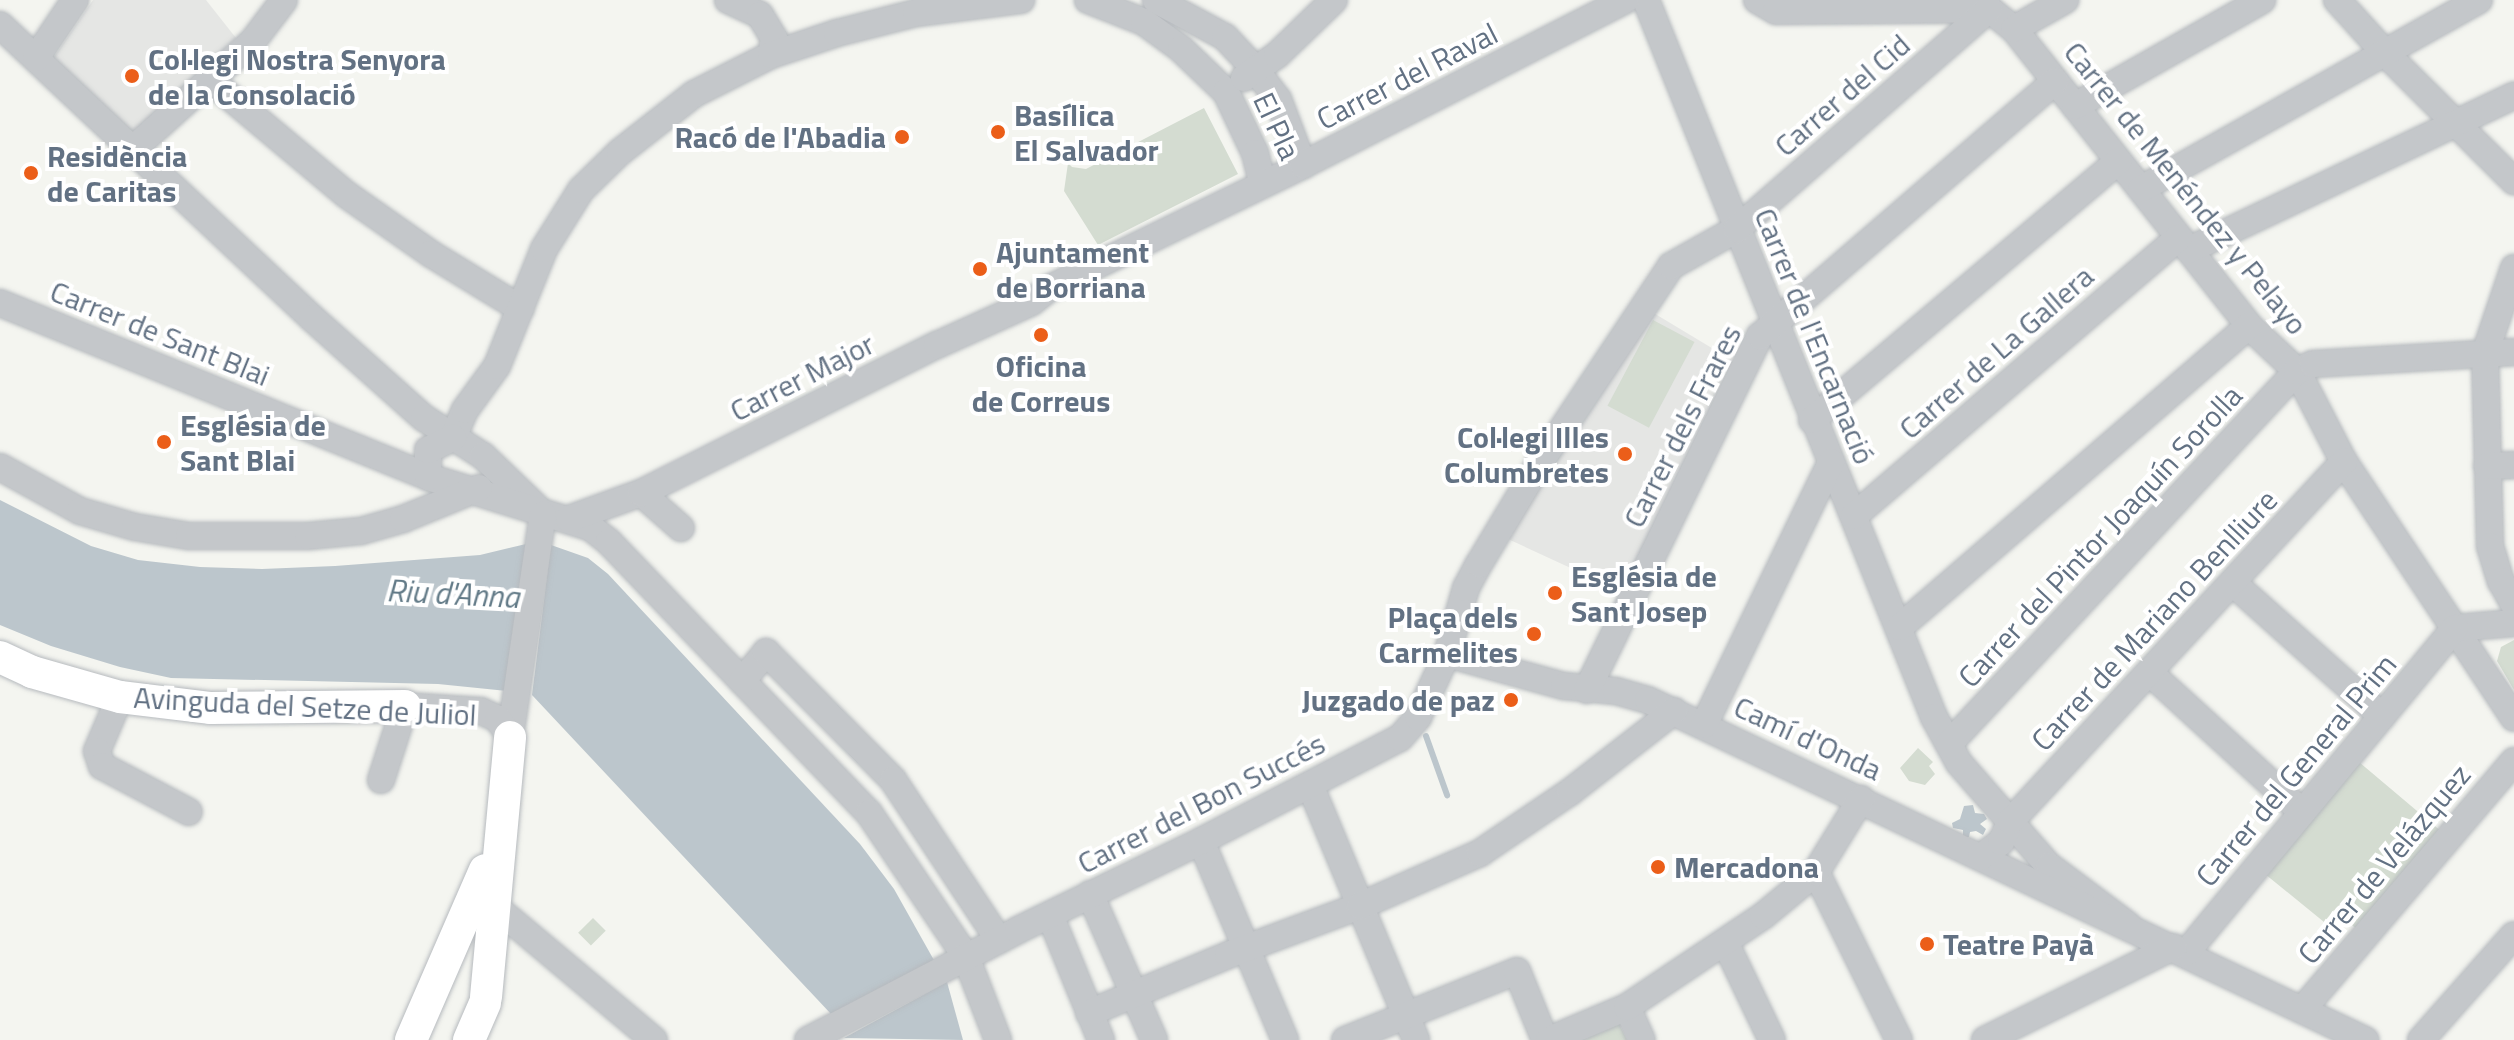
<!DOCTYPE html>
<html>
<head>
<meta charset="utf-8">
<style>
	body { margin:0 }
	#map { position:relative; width:2514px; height:1040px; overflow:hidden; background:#f4f5f0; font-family:"Titillium Web",sans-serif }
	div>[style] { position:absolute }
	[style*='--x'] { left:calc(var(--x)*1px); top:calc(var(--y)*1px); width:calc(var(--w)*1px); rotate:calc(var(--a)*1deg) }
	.built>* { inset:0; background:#e5e6e4 }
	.green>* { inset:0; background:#d4dcd1; transform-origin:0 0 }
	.water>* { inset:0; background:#bcc6cc }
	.stream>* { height:6px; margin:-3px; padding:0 3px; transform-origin:3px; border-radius:3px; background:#bcc6cc }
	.roads { filter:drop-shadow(0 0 2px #b6babe) drop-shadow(0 0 2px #b6babe) }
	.minor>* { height:26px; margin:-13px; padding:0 13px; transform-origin:13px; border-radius:13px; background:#c4c7ca }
	.major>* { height:32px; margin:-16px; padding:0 16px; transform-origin:16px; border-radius:16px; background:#fff }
	.dots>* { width:22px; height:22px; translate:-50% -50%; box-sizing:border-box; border:4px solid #fff; border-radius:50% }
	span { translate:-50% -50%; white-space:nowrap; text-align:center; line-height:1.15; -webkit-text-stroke:8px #fff; paint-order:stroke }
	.poi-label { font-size:30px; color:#627183; font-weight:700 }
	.left { translate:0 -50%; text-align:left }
	.right { translate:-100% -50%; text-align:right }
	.street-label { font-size:30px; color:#627183 }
	.water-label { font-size:32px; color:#627a87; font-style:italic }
</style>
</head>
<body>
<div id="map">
	<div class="built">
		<div style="clip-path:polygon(93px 0,206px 0,236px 38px,133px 134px,52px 60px)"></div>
		<div style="clip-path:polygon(1652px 312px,1740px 365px,1627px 594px,1508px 539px,1518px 516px)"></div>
	</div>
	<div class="green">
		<div style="clip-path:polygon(1204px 108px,1238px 174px,1098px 245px,1064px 191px,1068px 163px,1072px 167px,1086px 169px)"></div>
		<div style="left:1653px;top:320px;width:47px;height:97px;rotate:28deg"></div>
		<div style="clip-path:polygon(2514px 640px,2514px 690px,2497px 661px,2501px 647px)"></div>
		<div style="clip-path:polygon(1918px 748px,1933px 762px,1929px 766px,1935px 774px,1925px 785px,1909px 781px,1900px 768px)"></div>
		<div style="clip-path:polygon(2359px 762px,2442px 832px,2359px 931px,2334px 910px,2324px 922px,2265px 874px)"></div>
		<div style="left:593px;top:918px;width:18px;height:21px;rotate:45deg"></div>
		<div style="clip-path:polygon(1616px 1017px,1627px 1040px,1559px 1040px)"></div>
	</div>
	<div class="water">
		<div style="clip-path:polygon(0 500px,91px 546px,138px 560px,200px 567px,262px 569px,335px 566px,480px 555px,526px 544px,507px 691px,438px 684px,171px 678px,120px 667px,51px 646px,0 625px)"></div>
		<div style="clip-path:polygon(551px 545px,588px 558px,608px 574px,860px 844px,894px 889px,935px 962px,831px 1014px,532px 695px)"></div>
		<div style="clip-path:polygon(1973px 805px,1975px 813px,1984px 814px,1987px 819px,1980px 824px,1986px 829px,1983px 835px,1976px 831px,1970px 832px,1969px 837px,1963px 837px,1963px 830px,1953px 828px,1952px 823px,1960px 819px,1964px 806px)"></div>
		<div style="clip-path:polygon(947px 982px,963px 1040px,844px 1038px)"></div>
	</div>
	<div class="stream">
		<div style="--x:1426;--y:736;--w:63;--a:70.4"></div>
	</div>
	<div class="roads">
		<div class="minor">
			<div style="--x:728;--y:0;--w:35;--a:25"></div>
			<div style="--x:760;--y:15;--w:27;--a:59"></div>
			<div style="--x:774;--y:38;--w:17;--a:100"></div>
			<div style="--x:1088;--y:0;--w:60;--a:21.4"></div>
			<div style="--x:1144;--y:22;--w:46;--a:36.1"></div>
			<div style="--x:1181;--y:49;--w:62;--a:43.7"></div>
			<div style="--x:1226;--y:92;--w:68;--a:64.6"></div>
			<div style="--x:1255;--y:153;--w:32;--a:76"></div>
			<div style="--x:1156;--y:0;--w:78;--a:28.2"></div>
			<div style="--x:1225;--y:37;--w:44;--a:46.8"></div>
			<div style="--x:1255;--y:69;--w:38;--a:53"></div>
			<div style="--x:1278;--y:99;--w:71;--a:69.3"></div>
			<div style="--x:1646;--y:0;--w:773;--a:68.12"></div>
			<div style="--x:1934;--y:717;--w:52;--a:61.5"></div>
			<div style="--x:1959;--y:763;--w:137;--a:48.9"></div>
			<div style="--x:2049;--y:866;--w:99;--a:36.8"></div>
			<div style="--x:1757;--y:0;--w:22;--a:30"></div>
			<div style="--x:1776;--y:11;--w:213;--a:-0.5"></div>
			<div style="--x:1989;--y:9;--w:32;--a:39"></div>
			<div style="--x:2014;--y:29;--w:379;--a:51.6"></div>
			<div style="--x:2249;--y:326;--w:66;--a:43.2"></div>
			<div style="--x:2297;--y:371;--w:102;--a:62.7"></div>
			<div style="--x:2344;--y:462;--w:307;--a:56.4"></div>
			<div style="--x:2337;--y:0;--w:72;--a:47.8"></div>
			<div style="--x:2385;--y:53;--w:182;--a:44.8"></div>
			<div style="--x:0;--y:25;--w:428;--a:43.2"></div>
			<div style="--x:312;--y:318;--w:150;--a:41.8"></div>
			<div style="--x:424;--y:418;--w:70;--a:32.8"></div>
			<div style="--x:483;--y:456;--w:76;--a:43.9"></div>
			<div style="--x:2014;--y:29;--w:59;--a:-29.6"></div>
			<div style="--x:36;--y:58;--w:70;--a:-56.1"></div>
			<div style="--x:1244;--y:78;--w:40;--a:-34.9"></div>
			<div style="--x:1277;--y:55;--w:79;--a:-44"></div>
			<div style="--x:211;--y:81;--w:177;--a:40"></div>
			<div style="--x:347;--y:195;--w:103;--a:35.1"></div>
			<div style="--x:431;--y:254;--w:105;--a:31.4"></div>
			<div style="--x:2075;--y:106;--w:215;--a:-29.5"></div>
			<div style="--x:132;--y:150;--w:163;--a:-42"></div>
			<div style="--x:253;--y:41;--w:51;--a:-52.9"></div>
			<div style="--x:2141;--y:189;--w:387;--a:-29.2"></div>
			<div style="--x:2189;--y:250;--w:360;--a:-25.4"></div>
			<div style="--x:2514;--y:268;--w:90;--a:108.8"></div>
			<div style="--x:2485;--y:353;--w:193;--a:88.5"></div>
			<div style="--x:2490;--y:546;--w:37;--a:73"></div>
			<div style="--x:2501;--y:581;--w:26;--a:61"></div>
			<div style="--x:0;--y:303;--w:462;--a:22.1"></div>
			<div style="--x:428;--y:477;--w:170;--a:17.2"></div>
			<div style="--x:590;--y:527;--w:24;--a:38"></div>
			<div style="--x:609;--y:542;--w:376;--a:46.2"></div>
			<div style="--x:869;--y:813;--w:174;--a:56"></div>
			<div style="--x:966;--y:957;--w:89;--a:68.9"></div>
			<div style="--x:1812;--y:420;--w:401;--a:-40.2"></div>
			<div style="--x:453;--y:438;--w:30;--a:-67"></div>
			<div style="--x:465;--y:410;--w:54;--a:-54"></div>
			<div style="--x:497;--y:366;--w:126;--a:-68.1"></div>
			<div style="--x:544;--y:249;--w:70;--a:-57.9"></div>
			<div style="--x:581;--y:190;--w:54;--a:-44.3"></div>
			<div style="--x:620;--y:152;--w:94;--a:-38.1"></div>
			<div style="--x:694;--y:94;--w:86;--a:-26.9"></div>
			<div style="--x:771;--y:55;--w:70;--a:-18.4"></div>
			<div style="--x:837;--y:33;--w:81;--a:-14.2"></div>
			<div style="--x:916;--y:13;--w:106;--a:-7.1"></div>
			<div style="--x:2487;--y:466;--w:27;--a:-2"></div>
			<div style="--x:0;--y:467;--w:91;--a:28.8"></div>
			<div style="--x:80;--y:511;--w:57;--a:16.2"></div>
			<div style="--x:135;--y:527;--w:55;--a:9.5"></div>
			<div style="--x:189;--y:536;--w:119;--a:0"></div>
			<div style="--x:308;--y:536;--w:53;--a:-5.4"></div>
			<div style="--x:361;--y:531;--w:44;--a:-15.9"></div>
			<div style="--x:403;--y:519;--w:82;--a:-22.2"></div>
			<div style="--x:428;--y:477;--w:27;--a:-90"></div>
			<div style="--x:428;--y:450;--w:28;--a:-26"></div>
			<div style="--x:641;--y:493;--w:53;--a:41.2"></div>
			<div style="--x:1854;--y:516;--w:428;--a:-40.6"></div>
			<div style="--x:569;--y:519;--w:77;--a:-19.9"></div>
			<div style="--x:641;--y:493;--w:331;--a:-26.6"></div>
			<div style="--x:937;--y:345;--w:104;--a:-24.4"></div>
			<div style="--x:1032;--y:302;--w:21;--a:-39"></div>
			<div style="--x:1048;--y:289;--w:284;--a:-25.9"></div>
			<div style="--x:1303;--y:165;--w:362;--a:-27.1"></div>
			<div style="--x:2233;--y:583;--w:200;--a:41.8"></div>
			<div style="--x:1900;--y:627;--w:461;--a:-40.8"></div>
			<div style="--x:2455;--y:628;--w:59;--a:-4.8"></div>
			<div style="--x:1447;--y:654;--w:121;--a:15.3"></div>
			<div style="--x:1564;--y:686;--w:52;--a:5.5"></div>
			<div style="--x:1616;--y:691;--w:33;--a:16"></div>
			<div style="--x:1648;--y:700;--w:794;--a:25.37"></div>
			<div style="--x:2150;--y:673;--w:206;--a:42.4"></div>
			<div style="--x:742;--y:681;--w:38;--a:-50"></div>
			<div style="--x:766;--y:652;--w:180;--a:45.2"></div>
			<div style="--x:893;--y:780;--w:192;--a:56.5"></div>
			<div style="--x:1587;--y:690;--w:394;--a:-64"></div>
			<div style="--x:1760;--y:336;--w:390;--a:-40.8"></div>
			<div style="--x:120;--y:697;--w:59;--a:113.1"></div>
			<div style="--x:97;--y:751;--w:16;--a:72"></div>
			<div style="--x:102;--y:766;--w:98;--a:27.9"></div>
			<div style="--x:1704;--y:725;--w:292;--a:-64.2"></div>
			<div style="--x:510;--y:737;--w:225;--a:-81.6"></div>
			<div style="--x:1949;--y:744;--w:510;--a:-46.99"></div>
			<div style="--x:2297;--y:371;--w:17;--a:-24"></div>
			<div style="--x:2313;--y:364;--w:201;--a:-3.4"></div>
			<div style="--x:381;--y:780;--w:78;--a:-72"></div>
			<div style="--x:405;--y:706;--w:76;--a:3.8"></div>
			<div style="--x:481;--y:711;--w:19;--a:25"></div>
			<div style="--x:498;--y:719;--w:22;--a:56"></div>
			<div style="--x:1310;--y:785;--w:276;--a:67.4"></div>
			<div style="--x:1201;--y:841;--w:216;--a:67.1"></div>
			<div style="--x:1981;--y:857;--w:25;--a:-37"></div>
			<div style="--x:2001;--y:842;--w:23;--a:-65"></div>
			<div style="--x:2011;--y:821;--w:490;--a:-47.2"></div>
			<div style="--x:1816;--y:872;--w:187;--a:63.7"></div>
			<div style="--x:1090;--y:894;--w:159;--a:66.3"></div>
			<div style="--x:493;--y:905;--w:210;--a:40"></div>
			<div style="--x:1050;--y:915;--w:135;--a:67.8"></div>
			<div style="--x:1726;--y:944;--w:106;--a:64.4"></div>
			<div style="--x:2186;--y:953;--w:422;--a:-50.4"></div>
			<div style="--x:1627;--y:1007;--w:36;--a:66"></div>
			<div style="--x:2302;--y:1010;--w:327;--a:-49.6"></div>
			<div style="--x:1089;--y:1013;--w:151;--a:-22.6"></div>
			<div style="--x:1228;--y:955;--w:141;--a:-20.4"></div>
			<div style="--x:1360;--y:906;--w:131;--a:-23.8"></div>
			<div style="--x:1480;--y:853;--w:109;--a:-34.1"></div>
			<div style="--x:1570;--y:792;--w:132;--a:-37.9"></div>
			<div style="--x:808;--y:1040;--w:237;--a:-27.6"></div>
			<div style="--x:1018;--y:930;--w:203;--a:-25.9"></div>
			<div style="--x:1201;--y:841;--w:224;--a:-27.4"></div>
			<div style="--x:1400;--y:738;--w:28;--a:-49"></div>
			<div style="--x:1418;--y:717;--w:69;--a:-65.3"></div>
			<div style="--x:1447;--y:654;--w:69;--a:-73.9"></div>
			<div style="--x:1466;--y:588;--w:27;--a:-62"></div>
			<div style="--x:1479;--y:564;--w:117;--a:-59"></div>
			<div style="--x:1539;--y:464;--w:238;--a:-56.3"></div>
			<div style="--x:1671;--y:266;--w:76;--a:-29.3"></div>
			<div style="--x:1737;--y:229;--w:335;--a:-41.1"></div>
			<div style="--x:1345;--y:1040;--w:185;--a:-21.9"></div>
			<div style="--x:1517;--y:971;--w:74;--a:67.9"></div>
			<div style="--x:1549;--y:1040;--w:85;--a:-22.9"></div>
			<div style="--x:1627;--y:1007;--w:164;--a:-33.8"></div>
			<div style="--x:1763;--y:916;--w:69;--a:-39.7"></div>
			<div style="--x:1816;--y:872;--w:86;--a:-58.3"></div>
			<div style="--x:1985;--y:1040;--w:210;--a:-26.3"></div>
			<div style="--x:2421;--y:1040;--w:140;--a:-48.5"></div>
		</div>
		<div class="major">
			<div style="--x:0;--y:657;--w:35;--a:25"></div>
			<div style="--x:32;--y:672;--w:91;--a:15.9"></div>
			<div style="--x:120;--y:697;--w:92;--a:6.9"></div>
			<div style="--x:211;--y:708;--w:194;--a:-0.6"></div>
			<div style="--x:486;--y:997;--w:261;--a:-84.7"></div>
			<div style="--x:411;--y:1040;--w:185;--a:-66.5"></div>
			<div style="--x:469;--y:1040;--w:40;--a:-66.6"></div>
		</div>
	</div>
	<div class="dots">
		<div style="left:132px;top:76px;background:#eb5e19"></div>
		<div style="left:998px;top:132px;background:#eb5e19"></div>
		<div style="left:902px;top:137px;background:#eb5e19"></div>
		<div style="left:31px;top:173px;background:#eb5e19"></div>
		<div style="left:980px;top:269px;background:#eb5e19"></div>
		<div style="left:1041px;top:335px;background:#eb5e19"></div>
		<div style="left:164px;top:442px;background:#eb5e19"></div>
		<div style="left:1625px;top:454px;background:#eb5e19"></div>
		<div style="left:1555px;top:593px;background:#eb5e19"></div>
		<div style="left:1534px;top:634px;background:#eb5e19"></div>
		<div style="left:1511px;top:700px;background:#eb5e19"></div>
		<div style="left:1658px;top:867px;background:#eb5e19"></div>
		<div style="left:1927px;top:944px;background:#eb5e19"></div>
	</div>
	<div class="poi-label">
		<span class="left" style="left:148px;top:76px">Col·legi Nostra Senyora<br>de la Consolació</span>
		<span class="left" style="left:1014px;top:132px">Basílica<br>El Salvador</span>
		<span class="right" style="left:886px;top:137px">Racó de l'Abadia</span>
		<span class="left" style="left:47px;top:173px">Residència<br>de Caritas</span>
		<span class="left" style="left:996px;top:269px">Ajuntament<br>de Borriana</span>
		<span style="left:1041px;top:383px">Oficina<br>de Correus</span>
		<span class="left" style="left:180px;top:442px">Església de<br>Sant Blai</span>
		<span class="right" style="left:1609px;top:454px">Col·legi Illes<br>Columbretes</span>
		<span class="left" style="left:1571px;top:593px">Església de<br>Sant Josep</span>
		<span class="right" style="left:1518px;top:634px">Plaça dels<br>Carmelites</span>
		<span class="right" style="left:1495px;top:700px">Juzgado de paz</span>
		<span class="left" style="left:1674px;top:867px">Mercadona</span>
		<span class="left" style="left:1943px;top:944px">Teatre Payà</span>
	</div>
	<div class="street-label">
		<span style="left:1407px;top:76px;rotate:-27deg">Carrer del Raval</span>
		<span style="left:1842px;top:95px;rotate:-41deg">Carrer del Cid</span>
		<span style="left:1277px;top:126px;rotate:65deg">El Pla</span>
		<span style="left:2186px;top:188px;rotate:51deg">Carrer de Menéndez y Pelayo</span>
		<span style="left:160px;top:333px;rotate:22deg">Carrer de Sant Blai</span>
		<span style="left:1815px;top:336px;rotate:68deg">Carrer de l'Encarnació</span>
		<span style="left:1996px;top:352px;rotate:-41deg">Carrer de La Gallera</span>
		<span style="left:802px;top:377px;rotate:-27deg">Carrer Major</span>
		<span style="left:1682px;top:426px;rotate:-63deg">Carrer dels Frares</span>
		<span style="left:2100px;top:536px;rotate:-47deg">Carrer del Pintor Joaquín Sorolla</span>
		<span style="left:2154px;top:620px;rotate:-47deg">Carrer de Mariano Benlliure</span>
		<span style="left:305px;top:706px;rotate:3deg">Avinguda del Setze de Juliol</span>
		<span style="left:1808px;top:738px;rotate:25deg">Camí d'Onda</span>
		<span style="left:2296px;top:770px;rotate:-50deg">Carrer del General Prim</span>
		<span style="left:1201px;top:803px;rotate:-27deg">Carrer del Bon Succés</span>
		<span style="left:2384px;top:864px;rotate:-50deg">Carrer de Velázquez</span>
	</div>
	<div class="water-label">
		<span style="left:453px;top:593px;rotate:3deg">Riu d'Anna</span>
	</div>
</div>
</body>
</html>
